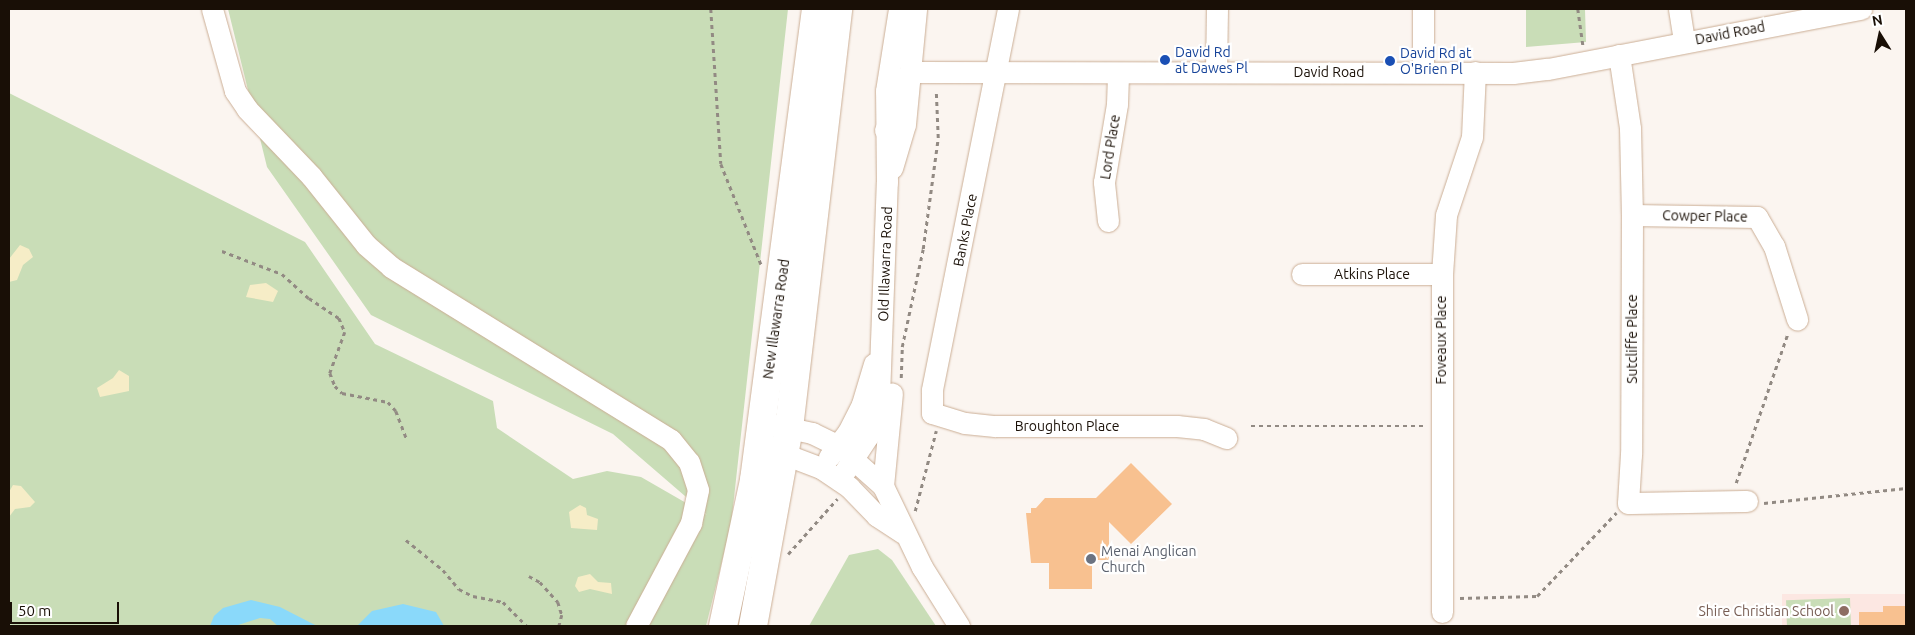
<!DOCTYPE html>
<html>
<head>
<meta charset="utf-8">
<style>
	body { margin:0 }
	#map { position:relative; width:1915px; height:635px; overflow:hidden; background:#fbf5f0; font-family:Ubuntu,sans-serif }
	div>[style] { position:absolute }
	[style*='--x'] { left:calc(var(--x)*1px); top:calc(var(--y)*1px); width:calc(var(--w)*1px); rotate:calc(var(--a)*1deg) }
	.education>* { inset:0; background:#fce7e2; transform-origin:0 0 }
	.green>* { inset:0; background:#c9ddb7; transform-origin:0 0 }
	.sand>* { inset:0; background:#f6edc7 }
	.water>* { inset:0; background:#8ad9fa }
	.building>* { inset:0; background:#f8c190 }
	.path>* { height:2.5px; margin-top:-1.25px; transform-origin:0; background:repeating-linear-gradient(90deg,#928a83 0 4px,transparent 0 8px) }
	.roads { filter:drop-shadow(0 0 1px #cbae95) drop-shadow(0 0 1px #cbae95) }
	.minor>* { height:21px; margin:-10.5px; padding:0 10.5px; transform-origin:10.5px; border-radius:10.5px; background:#fff }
	.highway>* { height:28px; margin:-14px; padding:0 14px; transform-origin:14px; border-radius:14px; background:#fff }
	.dots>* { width:14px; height:14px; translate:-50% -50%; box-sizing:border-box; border:2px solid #fff; border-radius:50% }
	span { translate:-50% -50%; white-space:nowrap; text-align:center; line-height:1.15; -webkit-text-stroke:4.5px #fff; paint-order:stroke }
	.street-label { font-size:14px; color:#190f06 }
	.transit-label { font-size:14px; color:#164399 }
	.left { translate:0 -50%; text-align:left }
	.worship-label { font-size:14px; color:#5b616d }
	.education-label { font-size:14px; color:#785e54 }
	.right { translate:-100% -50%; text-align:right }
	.frame { position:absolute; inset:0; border:10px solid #190f06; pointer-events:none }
	.north { position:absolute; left:1855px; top:10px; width:50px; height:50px; -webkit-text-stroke:4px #fff; paint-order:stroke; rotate:350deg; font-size:14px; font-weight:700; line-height:20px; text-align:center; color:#190f06 }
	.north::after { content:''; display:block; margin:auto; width:18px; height:22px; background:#190f06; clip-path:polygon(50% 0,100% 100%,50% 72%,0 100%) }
	.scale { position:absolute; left:10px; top:602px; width:109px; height:22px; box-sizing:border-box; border:2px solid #190f06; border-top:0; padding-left:6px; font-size:15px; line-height:18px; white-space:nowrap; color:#190f06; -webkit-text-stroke:4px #fff; paint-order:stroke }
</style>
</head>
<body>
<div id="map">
	<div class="education">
		<div style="left:1782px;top:594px;width:124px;height:32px"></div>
	</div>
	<div class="green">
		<div style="clip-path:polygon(228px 9px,788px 9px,731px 525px,706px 626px,9px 626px,9px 93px,305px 242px,375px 344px,493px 401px,497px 428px,573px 479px,607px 471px,641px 477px,707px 515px,613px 434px,371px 315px,267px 167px)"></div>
		<div style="clip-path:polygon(1526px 9px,1585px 9px,1586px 42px,1526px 47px)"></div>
		<div style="clip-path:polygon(878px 549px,892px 560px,936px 626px,809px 626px,849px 555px)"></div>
		<div style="left:1850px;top:598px;width:28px;height:64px;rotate:88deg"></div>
	</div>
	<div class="sand">
		<div style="clip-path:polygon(20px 245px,29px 249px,33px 257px,23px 265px,17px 280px,9px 282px,9px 259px)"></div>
		<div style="clip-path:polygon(266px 283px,278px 291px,273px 302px,246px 297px,250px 285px)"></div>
		<div style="clip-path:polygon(119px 370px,129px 376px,129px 391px,100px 397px,97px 388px,113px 378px)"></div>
		<div style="clip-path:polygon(13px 485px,21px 486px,35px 502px,30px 507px,15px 509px,9px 517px,9px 492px)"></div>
		<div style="clip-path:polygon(580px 505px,586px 508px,587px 515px,598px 519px,597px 530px,571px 528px,569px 512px)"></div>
		<div style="clip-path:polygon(590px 574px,598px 582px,611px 583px,612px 594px,590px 589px,579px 592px,575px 586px,578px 577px)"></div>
	</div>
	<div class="water">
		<div style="clip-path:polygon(251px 600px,280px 607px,317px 626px,278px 626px,270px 619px,260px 618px,235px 626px,210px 626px,214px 616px,223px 608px)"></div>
		<div style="clip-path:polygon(403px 604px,436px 612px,444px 626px,357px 626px,372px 611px)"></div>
	</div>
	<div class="building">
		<div style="clip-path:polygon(1131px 463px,1172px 504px,1131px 544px,1109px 522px,1109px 560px,1092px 560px,1092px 589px,1049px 589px,1049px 563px,1031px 563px,1026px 513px,1031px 513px,1031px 508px,1036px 508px,1045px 498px,1096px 498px)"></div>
		<div style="clip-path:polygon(1883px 606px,1906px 606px,1906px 626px,1859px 626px,1859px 612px,1883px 612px)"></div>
	</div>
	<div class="path">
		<div style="--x:711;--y:9;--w:155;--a:86.3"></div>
		<div style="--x:721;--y:164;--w:108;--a:68.2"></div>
		<div style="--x:1578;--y:9;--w:37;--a:82"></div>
		<div style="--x:222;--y:251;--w:64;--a:21"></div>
		<div style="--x:282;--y:274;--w:36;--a:42"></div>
		<div style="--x:309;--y:298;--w:36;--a:34"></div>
		<div style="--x:339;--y:318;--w:15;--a:67"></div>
		<div style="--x:345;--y:332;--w:44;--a:110.1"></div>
		<div style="--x:330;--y:373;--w:14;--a:69"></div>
		<div style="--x:335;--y:386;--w:10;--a:45"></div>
		<div style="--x:342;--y:393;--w:47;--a:11.1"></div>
		<div style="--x:388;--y:402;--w:12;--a:48"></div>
		<div style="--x:396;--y:411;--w:31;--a:69"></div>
		<div style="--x:901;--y:378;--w:31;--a:-88"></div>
		<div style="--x:902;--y:347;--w:100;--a:-77.9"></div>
		<div style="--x:923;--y:249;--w:112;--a:-82.3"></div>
		<div style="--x:938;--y:138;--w:48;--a:-92.4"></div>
		<div style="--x:1251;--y:426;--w:173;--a:0"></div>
		<div style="--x:1736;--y:483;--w:159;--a:-70.9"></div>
		<div style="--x:1764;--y:503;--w:143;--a:-6"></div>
		<div style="--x:915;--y:511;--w:83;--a:-75.3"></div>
		<div style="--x:406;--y:540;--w:48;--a:39"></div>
		<div style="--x:443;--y:570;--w:25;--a:50"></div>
		<div style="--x:459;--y:589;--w:16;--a:27"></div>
		<div style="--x:473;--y:596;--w:31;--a:11"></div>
		<div style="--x:503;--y:602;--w:34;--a:45"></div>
		<div style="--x:788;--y:554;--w:74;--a:-48.3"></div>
		<div style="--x:529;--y:576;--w:13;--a:29"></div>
		<div style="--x:540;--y:582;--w:27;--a:48"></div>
		<div style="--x:558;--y:602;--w:14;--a:73"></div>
		<div style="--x:562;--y:615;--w:11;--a:105"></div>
		<div style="--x:1460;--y:598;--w:77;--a:-1.5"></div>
		<div style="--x:1537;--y:596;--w:115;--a:-46.4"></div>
	</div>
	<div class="roads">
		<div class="minor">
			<div style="--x:212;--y:9;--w:85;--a:74.3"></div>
			<div style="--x:235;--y:91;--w:22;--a:56"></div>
			<div style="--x:247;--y:109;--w:93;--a:46.3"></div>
			<div style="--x:311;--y:176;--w:88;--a:51.4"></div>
			<div style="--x:366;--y:245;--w:33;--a:41"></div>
			<div style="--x:391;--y:267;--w:329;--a:31.7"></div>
			<div style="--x:671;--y:440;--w:28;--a:51"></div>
			<div style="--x:689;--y:462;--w:29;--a:72"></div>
			<div style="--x:698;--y:490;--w:34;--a:102"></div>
			<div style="--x:691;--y:523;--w:117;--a:118.1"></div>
			<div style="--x:1008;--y:9;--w:389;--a:101.3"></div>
			<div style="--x:932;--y:390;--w:23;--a:90"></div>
			<div style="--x:932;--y:413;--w:34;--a:17"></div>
			<div style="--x:965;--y:423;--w:30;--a:6"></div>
			<div style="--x:995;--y:426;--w:182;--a:0"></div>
			<div style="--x:1177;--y:426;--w:27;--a:6"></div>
			<div style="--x:1204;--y:429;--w:24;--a:22"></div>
			<div style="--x:1423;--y:9;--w:63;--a:90"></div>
			<div style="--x:1679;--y:9;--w:33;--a:81"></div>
			<div style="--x:1619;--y:55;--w:74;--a:81.4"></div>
			<div style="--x:1630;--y:128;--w:87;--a:88.7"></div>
			<div style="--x:1632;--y:215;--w:239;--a:90.2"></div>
			<div style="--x:1631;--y:454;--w:49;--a:93.5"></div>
			<div style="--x:1628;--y:503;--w:119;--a:-1"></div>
			<div style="--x:1216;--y:72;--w:63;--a:-89.1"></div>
			<div style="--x:885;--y:130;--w:20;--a:-60"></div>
			<div style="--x:895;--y:113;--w:28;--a:-84"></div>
			<div style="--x:898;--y:85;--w:18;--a:-45"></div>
			<div style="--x:911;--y:72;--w:602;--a:0.1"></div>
			<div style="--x:1513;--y:73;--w:35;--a:-7"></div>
			<div style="--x:1548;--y:69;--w:319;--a:-10.9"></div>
			<div style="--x:892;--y:168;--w:46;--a:-73.5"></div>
			<div style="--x:905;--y:124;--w:116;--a:-84.5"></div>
			<div style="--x:1632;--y:215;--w:125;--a:0.9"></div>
			<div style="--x:1757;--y:217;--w:34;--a:60"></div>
			<div style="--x:1774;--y:246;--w:77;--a:72.5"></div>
			<div style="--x:1108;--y:221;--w:39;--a:-96"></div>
			<div style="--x:1104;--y:182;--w:79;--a:-80.5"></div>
			<div style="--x:1117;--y:104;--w:31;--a:-88"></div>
			<div style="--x:1302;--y:274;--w:140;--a:0"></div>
			<div style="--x:775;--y:425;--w:38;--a:12"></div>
			<div style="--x:812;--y:433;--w:28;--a:26"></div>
			<div style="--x:837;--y:445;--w:62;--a:41.7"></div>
			<div style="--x:883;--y:486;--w:90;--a:64.3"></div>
			<div style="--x:922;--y:567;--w:70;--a:57.9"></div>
			<div style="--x:771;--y:449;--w:53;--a:20.8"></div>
			<div style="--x:821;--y:468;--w:34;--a:34"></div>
			<div style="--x:849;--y:487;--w:40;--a:46"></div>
			<div style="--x:877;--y:516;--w:31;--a:33"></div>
			<div style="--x:829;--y:457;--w:31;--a:-53"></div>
			<div style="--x:848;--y:432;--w:31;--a:-63"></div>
			<div style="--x:862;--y:404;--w:42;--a:-73.3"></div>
			<div style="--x:839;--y:480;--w:53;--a:-56.6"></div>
			<div style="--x:868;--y:436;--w:41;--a:-74.6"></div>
			<div style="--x:879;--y:396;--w:214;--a:-87.9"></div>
			<div style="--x:887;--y:182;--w:91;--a:-90.6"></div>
			<div style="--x:886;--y:91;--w:83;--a:-81"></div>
			<div style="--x:883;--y:486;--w:93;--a:-84.5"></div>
			<div style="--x:1442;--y:612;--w:338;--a:-90"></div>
			<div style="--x:1442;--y:274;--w:59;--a:-86.1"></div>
			<div style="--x:1446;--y:215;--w:82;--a:-71.6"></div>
			<div style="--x:1472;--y:137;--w:65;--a:-87.4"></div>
		</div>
		<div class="highway">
			<div style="--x:723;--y:626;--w:149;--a:-78"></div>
			<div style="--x:754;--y:480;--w:475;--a:-82.5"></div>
			<div style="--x:753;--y:626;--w:201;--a:-79.7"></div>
			<div style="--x:789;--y:428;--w:422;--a:-83.3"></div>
		</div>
	</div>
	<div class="dots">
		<div style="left:1165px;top:60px;background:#1a4fb4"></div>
		<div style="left:1390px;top:61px;background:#1a4fb4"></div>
		<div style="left:1091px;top:559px;background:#6b7280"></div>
		<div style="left:1844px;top:611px;background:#8d6e63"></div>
	</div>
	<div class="street-label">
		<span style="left:1730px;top:33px;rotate:-11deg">David Road</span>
		<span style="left:1329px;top:72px">David Road</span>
		<span style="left:1110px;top:147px;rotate:-81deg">Lord Place</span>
		<span style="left:1705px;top:216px;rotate:1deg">Cowper Place</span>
		<span style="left:965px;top:230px;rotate:-79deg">Banks Place</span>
		<span style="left:885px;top:264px;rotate:-88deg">Old Illawarra Road</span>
		<span style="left:1372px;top:274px">Atkins Place</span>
		<span style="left:776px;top:319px;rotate:-82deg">New Illawarra Road</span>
		<span style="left:1632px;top:339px;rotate:-90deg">Sutcliffe Place</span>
		<span style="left:1441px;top:340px;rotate:-90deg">Foveaux Place</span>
		<span style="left:1067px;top:426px">Broughton Place</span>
	</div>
	<div class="transit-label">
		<span class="left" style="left:1175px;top:60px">David Rd<br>at Dawes Pl</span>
		<span class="left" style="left:1400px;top:61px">David Rd at<br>O'Brien Pl</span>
	</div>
	<div class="worship-label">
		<span class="left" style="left:1101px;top:559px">Menai Anglican<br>Church</span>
	</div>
	<div class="education-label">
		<span class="right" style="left:1834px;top:611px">Shire Christian School</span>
	</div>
	<div class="frame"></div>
	<div class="north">N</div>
	<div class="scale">50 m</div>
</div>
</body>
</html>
